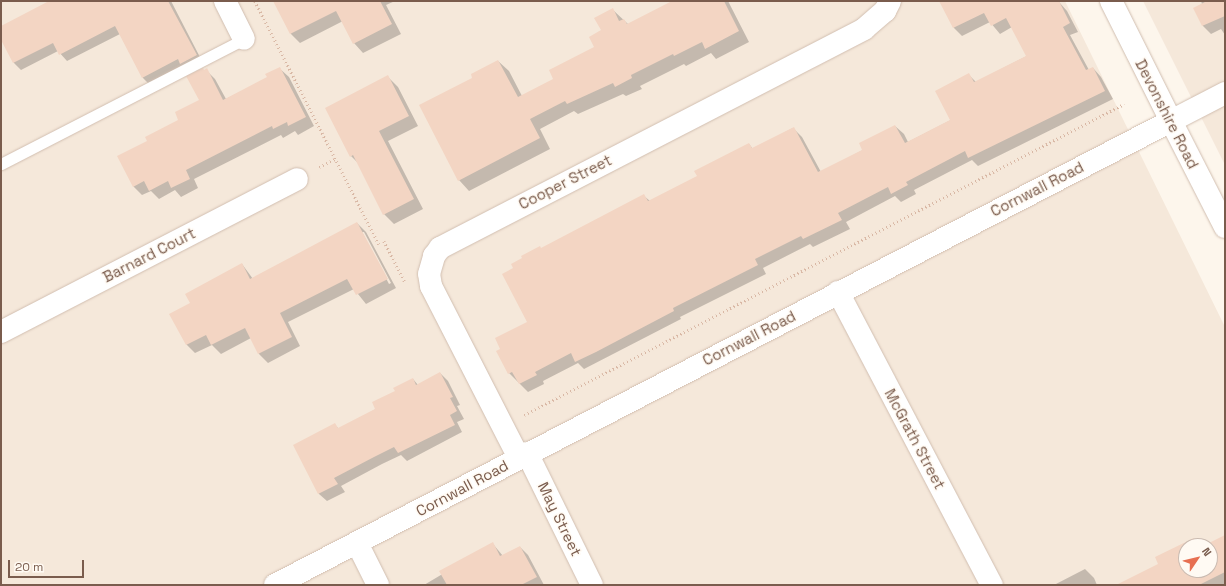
<!DOCTYPE html>
<html>
<head>
<meta charset="utf-8">
<style>
	body { margin:0 }
	#map { position:relative; width:1226px; height:586px; overflow:hidden; background:#fdf6ec; font-family:"Space Grotesk",sans-serif }
	div>[style] { position:absolute }
	[style*='--x'] { left:calc(var(--x)*1px); top:calc(var(--y)*1px); width:calc(var(--w)*1px); rotate:calc(var(--a)*1deg) }
	.residential>* { inset:0; background:#f5e8da }
	.shadow>* { inset:0; background:#0003 }
	.building>* { inset:0; background:#f3d5c3 }
	.path>* { height:2.5px; margin-top:-1.25px; transform-origin:0; background:repeating-linear-gradient(90deg,#d9b8a5 0 1px,transparent 0 4px) }
	.roads { filter:drop-shadow(0 0 1px #d1beb0) drop-shadow(0 0 1px #d1beb0) }
	.service>* { height:11px; margin:-5.5px; padding:0 5.5px; transform-origin:5.5px; border-radius:5.5px; background:#fff }
	.minor>* { height:22px; margin:-11px; padding:0 11px; transform-origin:11px; border-radius:11px; background:#fff }
	.tertiary>* { height:22px; margin:-11px; padding:0 11px; transform-origin:11px; border-radius:11px; background:#fff }
	.secondary>* { height:22px; margin:-11px; padding:0 11px; transform-origin:11px; border-radius:11px; background:#fff }
	span { translate:-50% -50%; white-space:nowrap; text-align:center; line-height:1.15; -webkit-text-stroke:3px #fffaf3; paint-order:stroke }
	.street-label { font-size:15px; color:#7a5c4d }
	.frame { position:absolute; inset:0; border:2px solid #7a5c4d; pointer-events:none }
	.north { position:absolute; left:1178px; top:538px; width:40px; height:40px; box-sizing:border-box; background:#fffaf3; border:1px solid #cabbb1; border-radius:50%; rotate:55deg; font-size:11px; font-weight:700; line-height:16px; text-align:center; color:#7a5c4d }
	.north::after { content:''; display:block; margin:auto; width:14px; height:18px; background:#e76f51; clip-path:polygon(50% 0,100% 100%,50% 72%,0 100%) }
	.scale { position:absolute; left:8px; top:560px; width:76px; height:18px; box-sizing:border-box; border:2px solid #7a5c4d; border-top:0; padding-left:5px; font-size:12px; line-height:14px; white-space:nowrap; color:#7a5c4d; -webkit-text-stroke:3px #fffaf3; paint-order:stroke }
</style>
</head>
<body>
<div id="map">
	<div class="residential">
		<div style="clip-path:polygon(evenodd,1px 1px,1065px 1px,1225px 327px,1225px 585px,1px 585px,1px 1px,1186px 546px,1210px 546px,1210px 570px,1186px 570px,1186px 546px)"></div>
		<div style="clip-path:polygon(1143px 1px,1225px 1px,1225px 165px)"></div>
	</div>
	<div class="shadow">
		<div style="clip-path:polygon(51px 1px,171px 1px,203px 63px,150px 85px,143px 78px,120px 34px,67px 61px,58px 51px,21px 70px,14px 63px,1px 38px,1px 27px)"></div>
		<div style="clip-path:polygon(285px 1px,395px 1px,386px 5px,401px 34px,363px 53px,354px 43px,343px 21px,300px 43px,291px 34px,277px 5px)"></div>
		<div style="clip-path:polygon(674px 1px,728px 1px,749px 42px,716px 59px,711px 53px,686px 66px,684px 64px,640px 86px,642px 89px,626px 96px,623px 94px,578px 114px,574px 111px,540px 129px,550px 149px,469px 191px,459px 180px,474px 78px,498px 61px,509px 71px,522px 96px,555px 79px,596px 47px,613px 10px,629px 25px)"></div>
		<div style="clip-path:polygon(952px 1px,1059px 2px,1067px 11px,1078px 32px,1070px 35px,1089px 70px,1093px 68px,1101px 77px,1113px 99px,978px 166px,972px 160px,914px 190px,916px 194px,901px 202px,895px 196px,846px 222px,850px 229px,813px 247px,810px 244px,763px 268px,766px 274px,680px 317px,681px 319px,584px 369px,578px 363px,543px 381px,544px 384px,528px 392px,509px 373px,528px 322px,542px 249px,644px 196px,650px 201px,699px 177px,749px 144px,753px 149px,793px 128px,802px 137px,821px 172px,863px 150px,895px 126px,904px 134px,908px 142px,951px 120px,969px 75px,976px 82px,1027px 56px,1012px 27px,1000px 34px,990px 22px,962px 36px,954px 28px,943px 6px)"></div>
		<div style="clip-path:polygon(1201px 1px,1225px 1px,1225px 35px,1221px 29px,1211px 34px,1203px 26px,1195px 8px,1202px 4px)"></div>
		<div style="clip-path:polygon(279px 68px,289px 77px,314px 126px,298px 135px,295px 131px,283px 138px,281px 135px,194px 179px,198px 188px,181px 197px,175px 190px,159px 199px,151px 191px,142px 195px,133px 186px,149px 141px,180px 120px,200px 100px,205px 71px,206px 70px,215px 79px,226px 99px,268px 78px)"></div>
		<div style="clip-path:polygon(388px 77px,398px 87px,418px 126px,388px 141px,423px 209px,394px 224px,384px 214px,359px 164px,351px 156px)"></div>
		<div style="clip-path:polygon(evenodd,357px 223px,366px 232px,396px 288px,366px 304px,354px 289px,288px 322px,300px 346px,268px 363px,259px 354px,251px 338px,221px 354px,212px 345px,195px 353px,186px 344px,191px 304px,242px 264px,253px 279px,357px 223px,362px 232px,364px 232px,391px 283px,389px 284px,362px 232px)"></div>
		<div style="clip-path:polygon(440px 373px,448px 381px,460px 405px,457px 406px,464px 419px,457px 422px,462px 432px,407px 461px,401px 455px,382px 464px,341px 486px,345px 492px,327px 501px,319px 494px,295px 445px,335px 425px,339px 429px,376px 409px,413px 379px,418px 385px)"></div>
		<div style="clip-path:polygon(1225px 536px,1224px 585px,1118px 585px,1160px 564px,1194px 539px,1201px 546px,1186px 546px,1186px 570px,1210px 570px,1210px 546px,1206px 546px)"></div>
		<div style="clip-path:polygon(493px 544px,503px 556px,520px 547px,528px 555px,544px 585px,424px 585px)"></div>
		<div style="clip-path:polygon(1085px 569px,1094px 578px,1097px 585px,1054px 585px)"></div>
	</div>
	<div class="building">
		<div style="clip-path:polygon(49px 1px,168px 1px,197px 55px,180px 64px,178px 59px,142px 78px,115px 26px,59px 55px,53px 43px,13px 63px,1px 40px,1px 26px)"></div>
		<div style="clip-path:polygon(273px 1px,380px 1px,392px 24px,353px 44px,336px 11px,290px 34px)"></div>
		<div style="clip-path:polygon(672px 1px,724px 1px,739px 31px,705px 49px,702px 42px,674px 56px,673px 54px,631px 75px,632px 78px,615px 87px,613px 83px,567px 104px,565px 101px,530px 119px,540px 138px,458px 181px,419px 105px,472px 78px,471px 74px,498px 60px,518px 97px,553px 79px,549px 70px,594px 47px,589px 37px,601px 30px,594px 18px,613px 8px,619px 21px,624px 19px,627px 24px)"></div>
		<div style="clip-path:polygon(939px 1px,1059px 1px,1070px 23px,1063px 27px,1086px 70px,1093px 67px,1105px 91px,968px 158px,965px 151px,906px 182px,908px 185px,891px 194px,888px 187px,838px 213px,842px 220px,803px 239px,801px 236px,755px 259px,758px 265px,673px 308px,674px 311px,596px 352px,575px 362px,571px 353px,535px 372px,537px 375px,519px 384px,512px 372px,508px 374px,496px 351px,500px 349px,495px 338px,527px 322px,502px 274px,513px 268px,511px 264px,522px 258px,521px 256px,540px 246px,541px 248px,644px 194px,648px 201px,697px 176px,694px 171px,749px 143px,752px 148px,794px 127px,818px 172px,862px 150px,859px 143px,895px 125px,905px 143px,950px 120px,935px 91px,969px 73px,974px 82px,1026px 56px,1006px 18px,991px 26px,984px 13px,953px 28px)"></div>
		<div style="clip-path:polygon(1207px 1px,1225px 1px,1225px 16px,1202px 26px,1193px 8px)"></div>
		<div style="clip-path:polygon(280px 67px,306px 117px,288px 126px,287px 122px,273px 129px,272px 126px,186px 170px,190px 179px,171px 188px,168px 181px,149px 191px,144px 181px,133px 187px,117px 156px,147px 141px,145px 137px,178px 120px,175px 112px,199px 100px,186px 76px,203px 68px,204px 70px,207px 68px,223px 100px,267px 77px,265px 74px)"></div>
		<div style="clip-path:polygon(388px 75px,409px 116px,379px 131px,414px 199px,383px 215px,353px 155px,350px 157px,325px 108px)"></div>
		<div style="clip-path:polygon(357px 222px,388px 279px,356px 295px,347px 279px,280px 313px,292px 337px,258px 354px,245px 328px,211px 345px,206px 335px,186px 345px,169px 314px,190px 303px,185px 294px,242px 263px,250px 279px)"></div>
		<div style="clip-path:polygon(440px 372px,453px 397px,450px 398px,457px 411px,450px 415px,455px 425px,398px 453px,394px 447px,374px 457px,334px 478px,338px 484px,318px 494px,293px 445px,335px 423px,338px 428px,375px 409px,372px 402px,395px 391px,393px 388px,413px 378px,416px 385px)"></div>
		<div style="clip-path:polygon(1225px 535px,1225px 572px,1199px 585px,1116px 585px,1158px 564px,1155px 557px,1194px 538px,1199px 546px,1186px 546px,1186px 570px,1210px 570px,1210px 546px,1203px 546px)"></div>
		<div style="clip-path:polygon(493px 542px,500px 556px,520px 546px,537px 577px,521px 585px,447px 585px,439px 571px)"></div>
	</div>
	<div class="path">
		<div style="--x:255;--y:1;--w:273;--a:63"></div>
		<div style="--x:319;--y:167;--w:18;--a:-27"></div>
		<div style="--x:384;--y:241;--w:46;--a:62.9"></div>
		<div style="--x:524;--y:415;--w:676;--a:-27.4"></div>
	</div>
	<div class="roads">
		<div class="service">
			<div style="--x:1;--y:164;--w:273;--a:-27.2"></div>
		</div>
		<div class="minor">
			<div style="--x:225;--y:1;--w:42;--a:63.4"></div>
			<div style="--x:838;--y:292;--w:331;--a:62.3"></div>
			<div style="--x:1;--y:332;--w:333;--a:-27.3"></div>
			<div style="--x:527;--y:453;--w:147;--a:63.8"></div>
			<div style="--x:519;--y:458;--w:193;--a:-117.1"></div>
			<div style="--x:431;--y:286;--w:12;--a:-99"></div>
			<div style="--x:429;--y:274;--w:19;--a:-74"></div>
			<div style="--x:434;--y:256;--w:10;--a:-53"></div>
			<div style="--x:440;--y:248;--w:477;--a:-27.3"></div>
			<div style="--x:864;--y:29;--w:28;--a:-41"></div>
			<div style="--x:885;--y:11;--w:11;--a:-63"></div>
			<div style="--x:357;--y:543;--w:47;--a:63.4"></div>
		</div>
		<div class="tertiary">
			<div style="--x:1111;--y:1;--w:134;--a:63.4"></div>
			<div style="--x:1171;--y:121;--w:61;--a:-27.4"></div>
		</div>
		<div class="secondary">
			<div style="--x:275;--y:585;--w:1009;--a:-27.38"></div>
			<div style="--x:1171;--y:121;--w:119;--a:63"></div>
		</div>
	</div>
	<div class="street-label">
		<span style="left:1167px;top:114px;rotate:63deg">Devonshire Road</span>
		<span style="left:565px;top:182px;rotate:-27deg">Cooper Street</span>
		<span style="left:1037px;top:189px;rotate:-27deg">Cornwall Road</span>
		<span style="left:149px;top:255px;rotate:-27deg">Barnard Court</span>
		<span style="left:749px;top:338px;rotate:-27deg">Cornwall Road</span>
		<span style="left:915px;top:439px;rotate:62deg">McGrath Street</span>
		<span style="left:462px;top:488px;rotate:-28deg">Cornwall Road</span>
		<span style="left:560px;top:519px;rotate:64deg">May Street</span>
	</div>
	<div class="frame"></div>
	<div class="north">N</div>
	<div class="scale">20 m</div>
</div>
</body>
</html>
